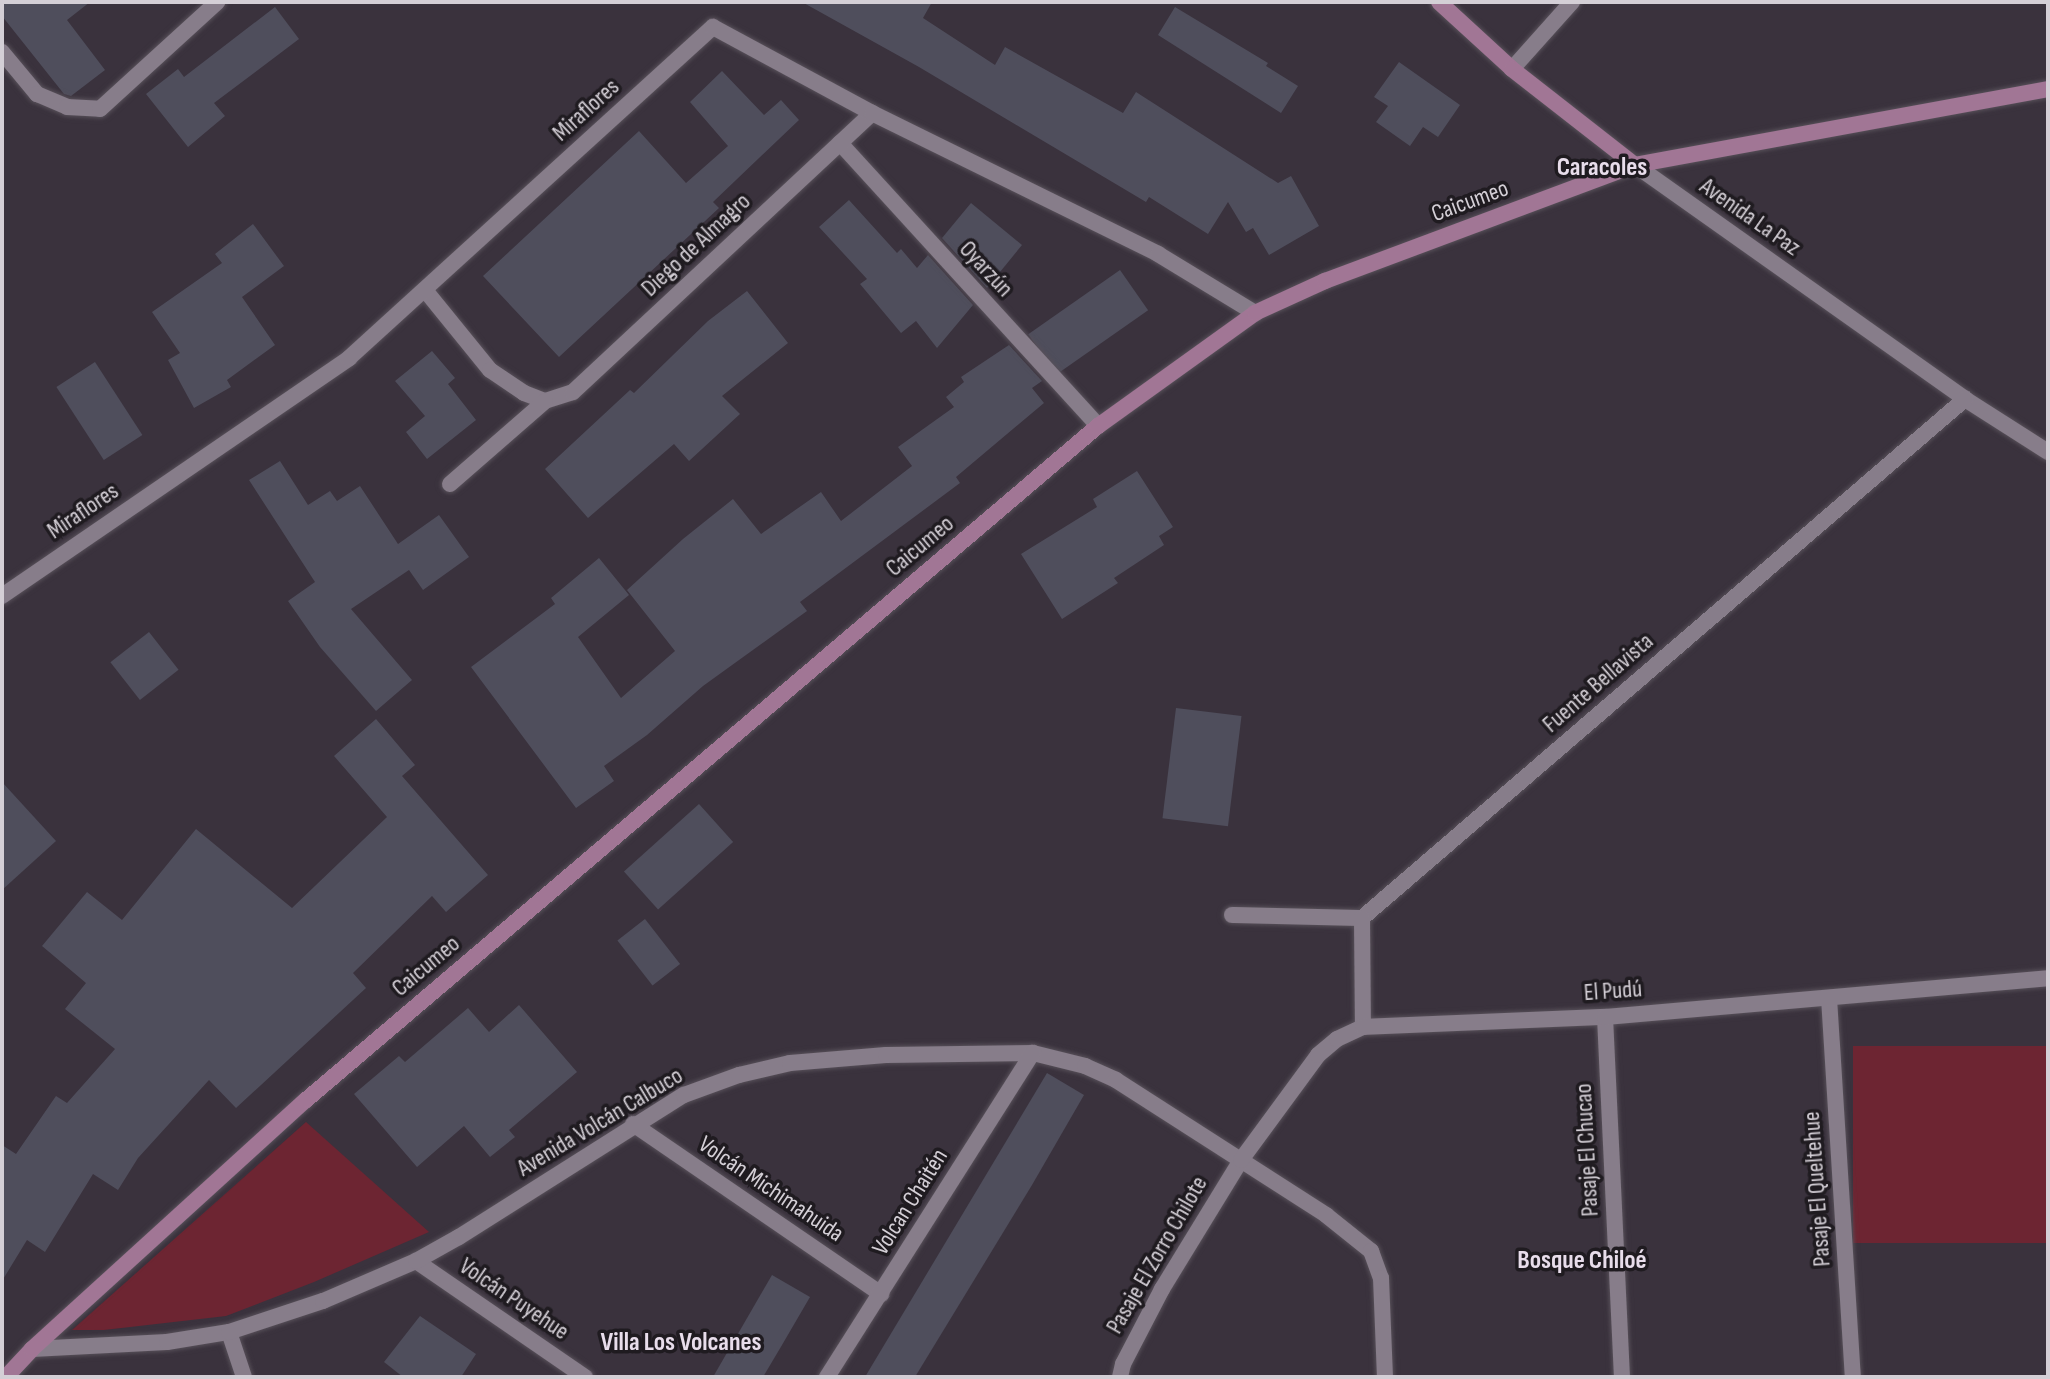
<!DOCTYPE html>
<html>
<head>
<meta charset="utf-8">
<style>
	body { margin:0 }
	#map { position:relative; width:2050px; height:1379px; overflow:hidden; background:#3a323d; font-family:"Sofia Sans Condensed",sans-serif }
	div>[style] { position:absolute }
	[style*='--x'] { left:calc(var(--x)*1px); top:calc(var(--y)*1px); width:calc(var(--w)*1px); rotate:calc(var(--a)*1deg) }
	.green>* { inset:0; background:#6d2532; transform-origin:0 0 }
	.building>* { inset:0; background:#4f4e5c; transform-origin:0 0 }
	.roads { filter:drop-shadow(0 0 2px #575059) drop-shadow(0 0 2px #575059) }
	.street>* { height:16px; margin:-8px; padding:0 8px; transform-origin:8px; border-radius:8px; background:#877d8a }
	.secondary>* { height:16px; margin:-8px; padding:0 8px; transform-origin:8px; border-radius:8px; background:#a17695 }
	span { translate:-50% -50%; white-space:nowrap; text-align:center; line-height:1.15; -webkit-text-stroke:7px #1f1b20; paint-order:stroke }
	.street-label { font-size:24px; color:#d4cfd6 }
	.neighbourhood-label { font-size:26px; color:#e8ddeb; font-weight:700 }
	.frame { position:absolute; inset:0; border:4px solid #d4cfd6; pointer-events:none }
</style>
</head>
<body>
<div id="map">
	<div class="green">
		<div style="left:2048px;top:1046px;width:197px;height:195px;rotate:90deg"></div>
		<div style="clip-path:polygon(306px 1122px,429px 1232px,314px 1282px,226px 1316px,104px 1330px,72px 1330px)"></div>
	</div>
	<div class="building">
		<div style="clip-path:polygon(2px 2px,90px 2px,67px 20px,105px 70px,71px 96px,64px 94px,2px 16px)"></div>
		<div style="clip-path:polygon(802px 2px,932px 2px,923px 18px,995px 65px,1005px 47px,1123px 113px,1136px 92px,1278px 183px,1291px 176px,1319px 226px,1269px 255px,1253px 228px,1246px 232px,1228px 202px,1208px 234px,1149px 197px,1146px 202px,919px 67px)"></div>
		<div style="clip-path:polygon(275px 7px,299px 39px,214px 103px,225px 116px,188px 147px,146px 94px,178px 69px,184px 77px)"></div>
		<div style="clip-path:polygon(1175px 7px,1268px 63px,1266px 66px,1298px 86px,1281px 113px,1158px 35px)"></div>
		<div style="clip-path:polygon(1399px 62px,1460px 105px,1438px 137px,1423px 127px,1410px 146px,1376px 122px,1388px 106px,1374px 97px)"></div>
		<div style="clip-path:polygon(722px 71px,764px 115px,781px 100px,799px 120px,713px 202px,719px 208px,559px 357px,483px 276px,639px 131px,686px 183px,728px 146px,690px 102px)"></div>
		<div style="clip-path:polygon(849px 200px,897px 253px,901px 249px,917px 268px,928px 255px,973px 305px,937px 348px,916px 321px,901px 333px,860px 284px,867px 279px,819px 227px)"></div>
		<div style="clip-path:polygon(971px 203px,1022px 245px,987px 288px,942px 238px)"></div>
		<div style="clip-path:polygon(253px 224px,284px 266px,242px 297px,275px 345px,227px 380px,231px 387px,194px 408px,168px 360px,180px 353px,152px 312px,222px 263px,215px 254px)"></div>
		<div style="left:1120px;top:270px;width:49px;height:112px;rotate:55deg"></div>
		<div style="clip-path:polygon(747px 291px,788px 343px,722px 396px,740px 414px,689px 461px,674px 444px,588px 518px,545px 469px,630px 390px,634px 393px,708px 321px)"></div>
		<div style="clip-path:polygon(1009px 345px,1042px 381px,1032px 388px,1044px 403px,956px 477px,960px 483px,800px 602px,807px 611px,703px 686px,647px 735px,604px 766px,614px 781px,576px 808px,471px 667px,555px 604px,551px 598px,599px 558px,629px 595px,578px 637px,621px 698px,675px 651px,627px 590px,683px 539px,733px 499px,761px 534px,821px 492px,841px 521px,912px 466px,898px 447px,954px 407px,946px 397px,964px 382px,961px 377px)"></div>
		<div style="clip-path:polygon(432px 351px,455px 378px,448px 384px,476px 420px,427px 459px,406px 432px,425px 416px,395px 381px)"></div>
		<div style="left:95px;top:362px;width:87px;height:46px;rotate:57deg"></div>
		<div style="clip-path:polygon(280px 461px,308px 505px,330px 491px,337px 501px,360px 486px,398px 544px,439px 515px,469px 557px,423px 590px,409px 570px,351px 609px,412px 680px,376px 711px,320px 647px,288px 601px,315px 582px,249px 480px)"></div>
		<div style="clip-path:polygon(1137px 471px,1173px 527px,1159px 536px,1164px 545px,1114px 578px,1118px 583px,1062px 619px,1021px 554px,1097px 507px,1093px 499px)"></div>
		<div style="left:149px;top:632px;width:48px;height:49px;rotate:52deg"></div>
		<div style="left:1176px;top:708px;width:66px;height:111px;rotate:7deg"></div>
		<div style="clip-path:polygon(376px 719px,415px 765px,402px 776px,488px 875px,446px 912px,432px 896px,353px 973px,366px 988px,236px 1108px,209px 1080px,138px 1158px,118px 1190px,93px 1174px,45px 1252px,27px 1240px,2px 1281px,2px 1145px,16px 1154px,56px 1096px,67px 1103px,115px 1049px,65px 1009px,86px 983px,42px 946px,87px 892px,122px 920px,196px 829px,292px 908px,387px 817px,334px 756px)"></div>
		<div style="clip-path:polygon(2px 782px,56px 841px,2px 890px)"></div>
		<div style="left:699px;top:804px;width:51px;height:101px;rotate:48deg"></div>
		<div style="left:645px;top:919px;width:57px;height:35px;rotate:52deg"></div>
		<div style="clip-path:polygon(519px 1005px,577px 1072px,509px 1130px,515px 1137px,490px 1157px,464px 1126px,417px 1167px,354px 1094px,399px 1056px,405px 1062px,468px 1008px,489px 1032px)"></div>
		<div style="clip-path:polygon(1047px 1073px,1084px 1095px,1032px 1185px,915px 1377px,865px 1377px)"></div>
		<div style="clip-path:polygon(772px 1275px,810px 1297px,782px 1345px,763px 1377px,713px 1377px)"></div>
		<div style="clip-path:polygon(420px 1316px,476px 1354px,461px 1377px,403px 1377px,384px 1362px)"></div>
	</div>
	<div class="roads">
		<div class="street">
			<div style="--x:2;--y:52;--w:55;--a:50.2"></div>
			<div style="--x:37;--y:94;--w:33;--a:23"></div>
			<div style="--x:67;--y:107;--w:33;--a:3"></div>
			<div style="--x:100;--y:109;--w:159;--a:-42.4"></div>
			<div style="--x:1512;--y:69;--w:90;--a:-48.2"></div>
			<div style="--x:840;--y:143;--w:383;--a:47.6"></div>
			<div style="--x:1635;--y:165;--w:405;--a:35.3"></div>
			<div style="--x:1965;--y:399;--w:98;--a:32.6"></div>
			<div style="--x:425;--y:290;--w:103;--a:50.9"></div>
			<div style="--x:490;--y:370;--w:41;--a:34.1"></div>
			<div style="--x:524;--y:393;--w:22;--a:21"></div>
			<div style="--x:545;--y:401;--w:29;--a:-18"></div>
			<div style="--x:573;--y:392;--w:409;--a:-43"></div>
			<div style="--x:450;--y:484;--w:126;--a:-41.1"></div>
			<div style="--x:2;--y:596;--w:421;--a:-34.4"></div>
			<div style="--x:349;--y:358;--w:492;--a:-42.3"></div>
			<div style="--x:713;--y:27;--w:181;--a:28.4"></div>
			<div style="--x:872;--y:113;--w:319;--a:26.2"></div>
			<div style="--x:1158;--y:254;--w:114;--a:31.3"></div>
			<div style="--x:1232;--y:915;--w:130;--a:1.3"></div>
			<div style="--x:1362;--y:918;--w:796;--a:-40.72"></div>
			<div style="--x:1362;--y:918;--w:109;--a:89.5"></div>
			<div style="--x:1829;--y:998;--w:380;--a:86.4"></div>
			<div style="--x:1605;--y:1017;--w:360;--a:87.3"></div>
			<div style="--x:633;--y:1124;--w:301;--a:34.4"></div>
			<div style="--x:416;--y:1261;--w:205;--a:34.5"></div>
			<div style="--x:229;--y:1332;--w:47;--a:71.6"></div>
			<div style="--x:32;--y:1349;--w:135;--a:-3"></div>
			<div style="--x:167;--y:1342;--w:63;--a:-9.2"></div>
			<div style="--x:229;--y:1332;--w:99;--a:-18.3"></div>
			<div style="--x:323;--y:1301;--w:101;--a:-23.3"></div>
			<div style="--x:416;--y:1261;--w:49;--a:-29.2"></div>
			<div style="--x:459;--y:1237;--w:266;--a:-32.3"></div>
			<div style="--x:684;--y:1095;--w:59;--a:-20"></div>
			<div style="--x:739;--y:1075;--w:52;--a:-13.2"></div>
			<div style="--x:790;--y:1063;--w:96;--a:-4.8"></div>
			<div style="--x:886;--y:1055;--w:147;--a:-0.8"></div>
			<div style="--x:1033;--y:1053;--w:54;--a:14"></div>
			<div style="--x:1085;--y:1066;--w:34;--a:24"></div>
			<div style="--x:1116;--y:1080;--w:250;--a:32.7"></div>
			<div style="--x:1326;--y:1215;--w:58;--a:38.7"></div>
			<div style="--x:1371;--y:1251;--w:29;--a:70"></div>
			<div style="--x:1381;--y:1278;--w:99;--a:87.7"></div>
			<div style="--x:827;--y:1377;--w:384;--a:-57.6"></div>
			<div style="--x:1120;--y:1377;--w:13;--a:-77"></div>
			<div style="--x:1123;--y:1364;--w:85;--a:-62.5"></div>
			<div style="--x:1162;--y:1289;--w:151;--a:-58.5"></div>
			<div style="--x:1241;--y:1160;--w:130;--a:-53.7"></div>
			<div style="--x:1318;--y:1055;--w:25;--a:-40"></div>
			<div style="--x:1337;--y:1039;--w:29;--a:-25"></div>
			<div style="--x:1363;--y:1027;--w:242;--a:-2.4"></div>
			<div style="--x:1605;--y:1017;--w:445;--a:-5"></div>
		</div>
		<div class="secondary">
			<div style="--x:1439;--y:2;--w:99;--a:42.5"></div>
			<div style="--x:1512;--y:69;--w:156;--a:38"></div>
			<div style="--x:6;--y:1377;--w:38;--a:-47"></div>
			<div style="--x:32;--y:1349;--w:370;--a:-42.3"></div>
			<div style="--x:306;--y:1100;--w:1040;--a:-40.4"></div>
			<div style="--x:1098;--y:426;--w:193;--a:-35.7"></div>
			<div style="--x:1255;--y:313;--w:77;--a:-24.6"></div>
			<div style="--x:1325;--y:281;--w:331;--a:-20.5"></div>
			<div style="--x:1635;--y:165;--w:420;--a:-10.4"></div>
		</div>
	</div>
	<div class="street-label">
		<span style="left:586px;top:110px;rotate:-42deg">Miraflores</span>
		<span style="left:1470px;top:201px;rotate:-20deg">Caicumeo</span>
		<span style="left:1750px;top:217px;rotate:35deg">Avenida La Paz</span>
		<span style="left:696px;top:245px;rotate:-43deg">Diego de Almagro</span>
		<span style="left:986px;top:269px;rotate:47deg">Oyarzún</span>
		<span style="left:83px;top:511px;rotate:-34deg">Miraflores</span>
		<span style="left:920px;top:546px;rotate:-40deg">Caicumeo</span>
		<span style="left:1598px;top:683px;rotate:-41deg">Fuente Bellavista</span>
		<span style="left:426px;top:966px;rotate:-40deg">Caicumeo</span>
		<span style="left:1613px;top:991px;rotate:-4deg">El Pudú</span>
		<span style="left:600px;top:1122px;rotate:-31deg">Avenida Volcán Calbuco</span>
		<span style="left:1587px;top:1150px;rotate:-93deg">Pasaje El Chucao</span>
		<span style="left:771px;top:1189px;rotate:34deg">Volcán Michimahuida</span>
		<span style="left:1817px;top:1189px;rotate:-94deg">Pasaje El Queltehue</span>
		<span style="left:910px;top:1202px;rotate:-58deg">Volcan Chaitén</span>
		<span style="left:1157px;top:1255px;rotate:-60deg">Pasaje El Zorro Chilote</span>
		<span style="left:514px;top:1299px;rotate:34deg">Volcán Puyehue</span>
	</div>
	<div class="neighbourhood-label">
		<span style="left:1602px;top:168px">Caracoles</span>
		<span style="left:1582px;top:1261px">Bosque Chiloé</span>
		<span style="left:681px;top:1343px">Villa Los Volcanes</span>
	</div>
	<div class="frame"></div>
</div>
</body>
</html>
